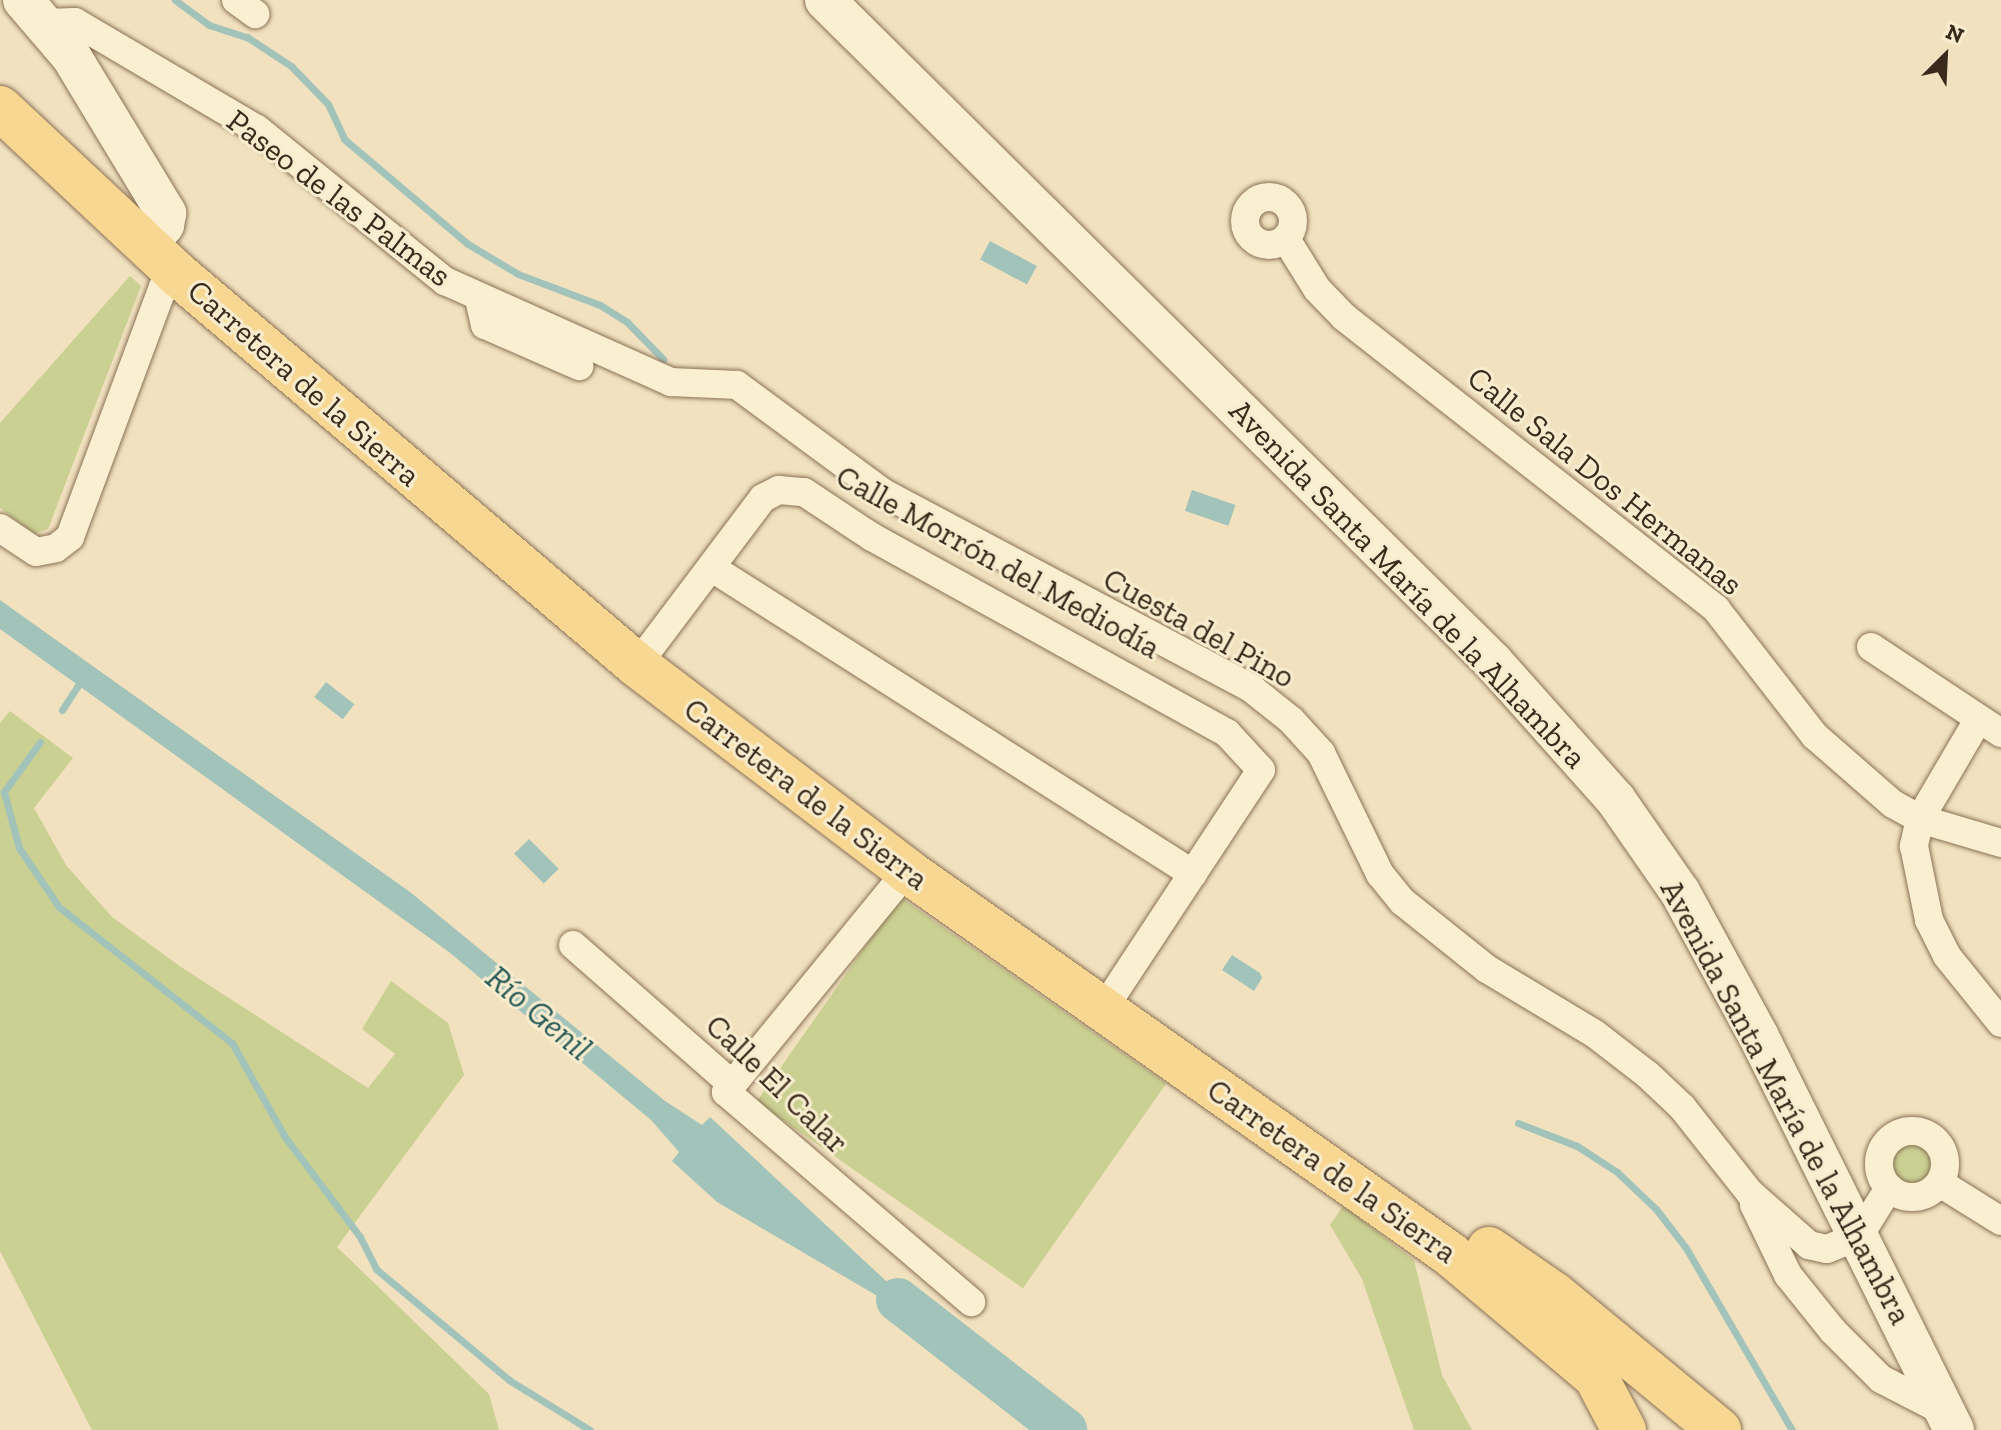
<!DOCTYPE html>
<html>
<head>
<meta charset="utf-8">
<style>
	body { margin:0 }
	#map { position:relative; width:2001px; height:1430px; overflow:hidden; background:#f1e1bf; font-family:"Zilla Slab",serif }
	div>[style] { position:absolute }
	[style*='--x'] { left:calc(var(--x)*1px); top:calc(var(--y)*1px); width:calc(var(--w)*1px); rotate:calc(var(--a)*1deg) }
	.green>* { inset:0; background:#cad092; transform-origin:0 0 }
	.round { border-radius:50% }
	.water>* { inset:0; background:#a2c3b9; transform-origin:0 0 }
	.stream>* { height:7px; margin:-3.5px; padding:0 3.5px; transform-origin:3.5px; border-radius:3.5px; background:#a2c3b9 }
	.river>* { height:44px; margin:-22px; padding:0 22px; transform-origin:22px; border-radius:22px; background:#a2c3b9 }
	.roads { filter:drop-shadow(0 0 2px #8b7156) drop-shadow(0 0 2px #8b7156) }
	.street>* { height:28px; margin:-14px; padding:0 14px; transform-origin:14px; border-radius:14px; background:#fbefd2 }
	.street>.ring { margin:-14px; padding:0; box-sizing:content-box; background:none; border:28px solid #fbefd2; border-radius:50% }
	.secondary>* { height:40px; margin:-20px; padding:0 20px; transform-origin:20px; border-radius:20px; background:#fbefd2 }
	.primary>* { height:44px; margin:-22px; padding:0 22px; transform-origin:22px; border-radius:22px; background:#f8d793 }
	span { translate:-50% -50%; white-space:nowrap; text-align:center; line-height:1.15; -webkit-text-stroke:6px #f8eccf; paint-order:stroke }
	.street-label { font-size:32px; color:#392a1b }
	.water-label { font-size:34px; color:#295b57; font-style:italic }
	.north { position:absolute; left:1905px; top:16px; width:80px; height:80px; -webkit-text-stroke:6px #f8eccf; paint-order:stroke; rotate:24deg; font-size:22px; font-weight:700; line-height:32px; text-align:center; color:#392a1b }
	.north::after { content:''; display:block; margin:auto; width:28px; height:36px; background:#392a1b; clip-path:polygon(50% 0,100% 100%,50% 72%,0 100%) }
</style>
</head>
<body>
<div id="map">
	<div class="green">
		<div style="clip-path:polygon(130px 276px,141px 286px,48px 529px,34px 534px,0 508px,0 423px)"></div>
		<div style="clip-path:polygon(10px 711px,73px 758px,34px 808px,66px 865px,112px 917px,181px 967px,368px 1088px,395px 1054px,362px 1029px,391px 981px,448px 1023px,464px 1075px,337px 1247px,489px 1394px,499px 1430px,92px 1430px,0 1251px,0 723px)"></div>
		<div style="left:900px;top:897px;width:325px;height:250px;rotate:35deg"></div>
		<div class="round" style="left:1893px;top:1145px;width:38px;height:38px"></div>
		<div style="clip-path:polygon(1343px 1206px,1414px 1260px,1442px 1375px,1472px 1430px,1414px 1430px,1362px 1279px,1330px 1225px)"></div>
	</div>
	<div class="water">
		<div style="left:990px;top:241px;width:53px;height:21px;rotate:28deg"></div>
		<div style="left:1192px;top:490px;width:46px;height:22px;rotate:19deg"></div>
		<div style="clip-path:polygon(0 600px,410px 892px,665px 1101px,702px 1125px,710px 1117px,944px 1335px,717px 1202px,672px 1161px,679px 1152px,651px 1120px,449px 952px,0 629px)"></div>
		<div style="left:326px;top:682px;width:36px;height:19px;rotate:38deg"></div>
		<div style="left:529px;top:839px;width:42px;height:21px;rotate:45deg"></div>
		<div style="clip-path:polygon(1232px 955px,1260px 973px,1262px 978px,1254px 991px,1222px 970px)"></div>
	</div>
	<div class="stream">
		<div style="--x:175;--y:0;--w:42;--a:36.3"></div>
		<div style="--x:209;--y:25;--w:40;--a:18"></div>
		<div style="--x:247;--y:37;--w:53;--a:33.4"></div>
		<div style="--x:291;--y:66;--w:53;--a:45.8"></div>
		<div style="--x:328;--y:104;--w:38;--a:65"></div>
		<div style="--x:344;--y:139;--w:162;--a:40.3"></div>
		<div style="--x:468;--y:244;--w:58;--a:31"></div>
		<div style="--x:518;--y:274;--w:88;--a:20.7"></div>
		<div style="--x:600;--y:305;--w:32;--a:32"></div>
		<div style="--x:627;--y:322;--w:52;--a:45.8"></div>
		<div style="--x:62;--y:710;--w:38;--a:-57"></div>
		<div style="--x:40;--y:742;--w:62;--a:125.8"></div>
		<div style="--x:4;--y:792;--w:58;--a:75"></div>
		<div style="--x:19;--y:848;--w:71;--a:55.9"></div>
		<div style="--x:59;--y:907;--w:220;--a:38.2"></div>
		<div style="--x:232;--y:1043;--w:108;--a:60.6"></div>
		<div style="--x:285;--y:1137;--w:125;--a:53.1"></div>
		<div style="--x:360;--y:1237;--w:36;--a:63"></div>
		<div style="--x:376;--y:1269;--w:173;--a:39.8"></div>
		<div style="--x:509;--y:1380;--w:95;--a:31.7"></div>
		<div style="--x:1518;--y:1123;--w:63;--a:21.3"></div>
		<div style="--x:1577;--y:1146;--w:48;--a:33"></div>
		<div style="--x:1617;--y:1172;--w:54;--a:43.5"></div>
		<div style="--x:1656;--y:1209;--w:49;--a:52.4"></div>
		<div style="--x:1686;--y:1248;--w:211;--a:59.8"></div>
	</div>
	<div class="river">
		<div style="--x:898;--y:1300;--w:212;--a:37.9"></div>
	</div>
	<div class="roads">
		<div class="street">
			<div style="--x:236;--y:0;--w:24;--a:36"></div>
			<div style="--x:44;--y:23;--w:31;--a:-2"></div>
			<div style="--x:75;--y:22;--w:211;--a:30.5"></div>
			<div style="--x:257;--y:129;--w:242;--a:39"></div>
			<div style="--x:445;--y:281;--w:248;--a:24.1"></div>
			<div style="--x:671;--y:382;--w:66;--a:2.6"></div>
			<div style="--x:737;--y:385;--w:180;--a:36.4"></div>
			<div style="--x:882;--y:492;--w:419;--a:28"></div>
			<div style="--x:1252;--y:689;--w:50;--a:38.5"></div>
			<div style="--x:1291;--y:720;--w:45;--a:47.7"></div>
			<div style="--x:1321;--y:753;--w:135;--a:64"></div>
			<div style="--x:1380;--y:874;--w:36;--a:51"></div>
			<div style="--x:1403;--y:902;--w:107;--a:38.6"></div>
			<div style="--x:1487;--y:969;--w:126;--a:31"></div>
			<div style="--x:1595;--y:1034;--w:67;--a:37.7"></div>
			<div style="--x:1648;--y:1075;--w:47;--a:43.3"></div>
			<div style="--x:1682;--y:1107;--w:110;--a:51.7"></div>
			<div style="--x:1750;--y:1193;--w:79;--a:41.4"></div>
			<div style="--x:1809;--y:1245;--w:18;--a:13"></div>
			<div style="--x:1827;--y:1249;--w:35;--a:-22"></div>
			<div style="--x:1859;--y:1236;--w:57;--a:-58"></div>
			<div class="ring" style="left:1245px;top:197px;width:20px;height:20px"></div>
			<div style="--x:1286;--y:239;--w:59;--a:58.2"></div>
			<div style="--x:1317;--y:289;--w:39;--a:46"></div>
			<div style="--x:1344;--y:317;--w:473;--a:38.1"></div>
			<div style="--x:1716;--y:609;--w:161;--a:52.1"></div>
			<div style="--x:1815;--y:736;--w:103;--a:41.1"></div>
			<div style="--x:1893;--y:804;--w:31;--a:29"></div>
			<div style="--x:1920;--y:819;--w:84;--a:16.5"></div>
			<div style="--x:479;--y:299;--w:27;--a:77"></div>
			<div style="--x:485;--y:325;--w:103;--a:23.6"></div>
			<div style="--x:0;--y:528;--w:43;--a:33.7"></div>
			<div style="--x:36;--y:552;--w:20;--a:-11"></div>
			<div style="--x:56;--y:548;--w:18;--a:-38"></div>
			<div style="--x:70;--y:537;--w:267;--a:-69.6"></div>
			<div style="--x:163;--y:287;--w:19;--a:-51"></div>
			<div style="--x:712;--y:568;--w:570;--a:32.46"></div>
			<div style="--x:1871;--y:647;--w:156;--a:33.5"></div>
			<div style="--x:637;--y:665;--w:209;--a:-53"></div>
			<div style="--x:763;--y:498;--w:18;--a:-27"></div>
			<div style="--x:779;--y:490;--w:25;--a:5"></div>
			<div style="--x:804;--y:492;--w:82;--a:33.5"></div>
			<div style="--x:872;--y:537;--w:406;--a:28.9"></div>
			<div style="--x:1227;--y:733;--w:50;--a:47.4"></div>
			<div style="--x:1261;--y:770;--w:287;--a:123.4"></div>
			<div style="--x:1978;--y:720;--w:115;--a:120.4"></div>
			<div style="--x:1920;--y:819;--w:28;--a:103"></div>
			<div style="--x:1914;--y:846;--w:76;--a:78.5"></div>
			<div style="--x:1929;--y:920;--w:40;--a:63.4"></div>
			<div style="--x:1947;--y:956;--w:86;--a:51.1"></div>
			<div style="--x:907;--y:871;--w:286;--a:129.3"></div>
			<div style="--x:726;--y:1092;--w:323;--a:40.6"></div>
			<div style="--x:573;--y:945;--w:211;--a:41.2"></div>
			<div class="ring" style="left:1879px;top:1131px;width:38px;height:38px"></div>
			<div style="--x:1940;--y:1183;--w:72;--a:31.9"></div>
			<div style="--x:1754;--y:1205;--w:78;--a:64.1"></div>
			<div style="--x:1788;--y:1275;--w:72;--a:51.2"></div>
			<div style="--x:1833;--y:1331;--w:68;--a:45"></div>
			<div style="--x:1881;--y:1379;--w:72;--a:27.3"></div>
		</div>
		<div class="secondary">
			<div style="--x:23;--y:0;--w:74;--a:49.4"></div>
			<div style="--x:71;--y:56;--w:184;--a:58.8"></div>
			<div style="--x:166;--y:213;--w:12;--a:99"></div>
			<div style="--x:164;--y:225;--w:27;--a:132"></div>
			<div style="--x:825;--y:0;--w:940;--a:44.74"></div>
			<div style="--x:1493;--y:662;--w:185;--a:48.3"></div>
			<div style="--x:1616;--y:800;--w:112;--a:55.2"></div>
			<div style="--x:1680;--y:892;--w:165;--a:61.4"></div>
			<div style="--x:1759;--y:1037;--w:439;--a:63.6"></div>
		</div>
		<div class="primary">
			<div style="--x:0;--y:108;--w:240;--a:43.1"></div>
			<div style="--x:175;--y:272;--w:607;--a:40.39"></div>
			<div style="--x:637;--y:665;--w:340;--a:37.3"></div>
			<div style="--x:907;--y:871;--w:664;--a:35.2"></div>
			<div style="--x:1450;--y:1254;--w:191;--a:40.1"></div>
			<div style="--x:1596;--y:1377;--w:60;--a:62.2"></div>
			<div style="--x:1489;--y:1249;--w:79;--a:34.7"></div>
			<div style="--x:1554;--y:1294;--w:214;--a:39.5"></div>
		</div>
	</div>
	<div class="street-label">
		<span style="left:339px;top:198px;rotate:37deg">Paseo de las Palmas</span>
		<span style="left:304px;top:383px;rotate:41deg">Carretera de la Sierra</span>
		<span style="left:1605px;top:481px;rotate:39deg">Calle Sala Dos Hermanas</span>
		<span style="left:998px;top:562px;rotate:29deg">Calle Morrón del Mediodía</span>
		<span style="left:1408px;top:584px;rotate:46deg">Avenida Santa María de la Alhambra</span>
		<span style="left:1199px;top:628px;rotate:29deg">Cuesta del Pino</span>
		<span style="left:806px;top:794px;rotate:37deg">Carretera de la Sierra</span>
		<span style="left:777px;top:1084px;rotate:44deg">Calle El Calar</span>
		<span style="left:1786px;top:1102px;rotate:62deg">Avenida Santa María de la Alhambra</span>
		<span style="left:1332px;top:1171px;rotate:35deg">Carretera de la Sierra</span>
	</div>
	<div class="water-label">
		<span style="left:539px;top:1013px;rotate:40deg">Río Genil</span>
	</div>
	<div class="north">N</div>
</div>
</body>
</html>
